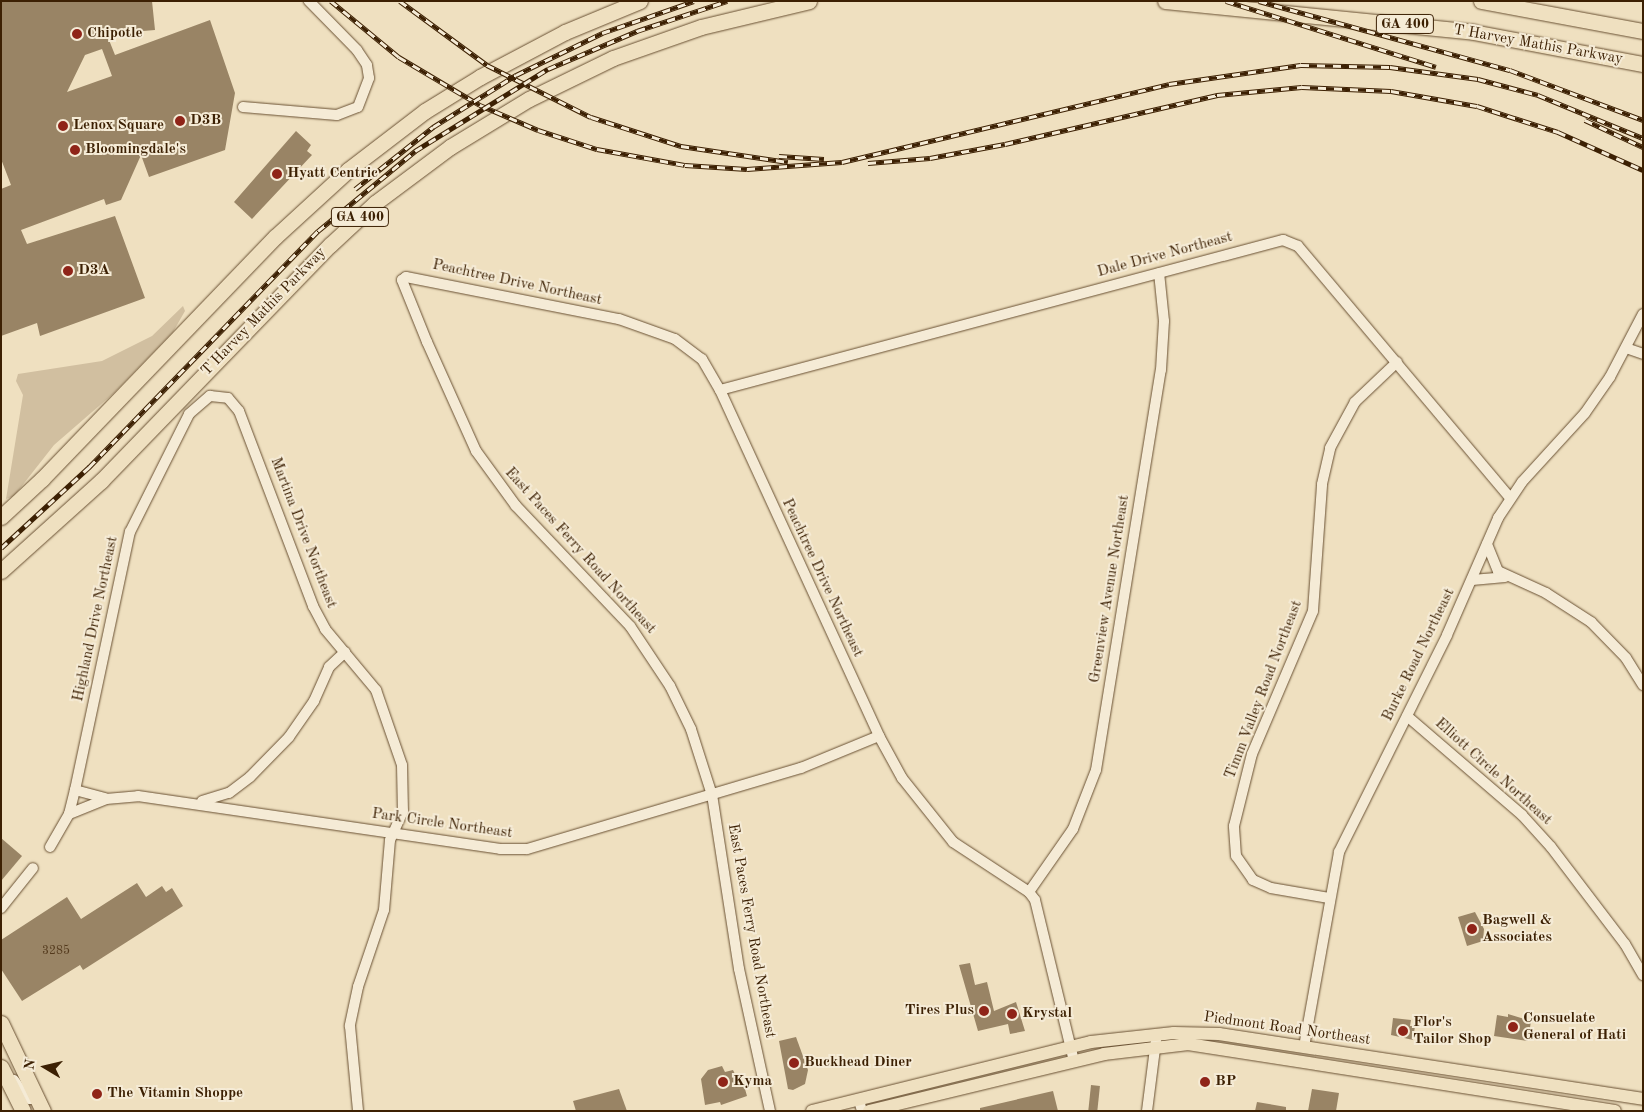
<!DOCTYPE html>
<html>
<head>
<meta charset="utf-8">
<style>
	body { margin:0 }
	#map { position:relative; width:1644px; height:1112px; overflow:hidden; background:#efe0c0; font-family:"Old Standard TT",serif }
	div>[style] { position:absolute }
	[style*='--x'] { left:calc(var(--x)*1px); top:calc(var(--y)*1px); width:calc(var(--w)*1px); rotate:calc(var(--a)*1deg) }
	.green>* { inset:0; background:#d1bfa0 }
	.building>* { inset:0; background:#998465; transform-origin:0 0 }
	.roads { filter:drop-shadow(0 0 1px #695032) drop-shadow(0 0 1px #695032) }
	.minor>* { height:10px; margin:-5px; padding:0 5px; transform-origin:5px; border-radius:5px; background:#f5ebd6 }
	.major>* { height:12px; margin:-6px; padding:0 6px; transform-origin:6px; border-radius:6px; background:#efe0c0 }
	.highway>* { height:15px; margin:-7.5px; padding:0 7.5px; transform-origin:7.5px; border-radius:7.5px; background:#efe0c0 }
	.rail>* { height:4.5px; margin-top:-2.25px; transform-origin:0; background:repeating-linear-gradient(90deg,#f5ebd6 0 8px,#3c2003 0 16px); box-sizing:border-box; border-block:1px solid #3c2003 }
	.dots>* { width:14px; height:14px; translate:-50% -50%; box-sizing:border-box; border:2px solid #f5ebd6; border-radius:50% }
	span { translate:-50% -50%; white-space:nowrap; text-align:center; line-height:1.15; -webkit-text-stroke:4px #f5ebd6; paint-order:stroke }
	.number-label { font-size:12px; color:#53391c }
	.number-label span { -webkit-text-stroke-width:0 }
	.shield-label span { padding:1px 4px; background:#f5ebd6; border:1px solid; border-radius:4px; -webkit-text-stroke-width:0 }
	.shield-label { font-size:14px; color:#3c2003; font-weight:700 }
	.poi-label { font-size:15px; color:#3c2003; font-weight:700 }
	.left { translate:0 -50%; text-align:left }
	.right { translate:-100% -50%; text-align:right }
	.street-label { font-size:15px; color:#3c2003 }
	.frame { position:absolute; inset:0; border:2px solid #3c2003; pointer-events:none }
	.north { position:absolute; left:20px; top:1042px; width:50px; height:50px; -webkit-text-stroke:4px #f5ebd6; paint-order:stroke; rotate:279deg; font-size:14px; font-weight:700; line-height:20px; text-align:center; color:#3c2003 }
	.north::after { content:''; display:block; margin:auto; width:18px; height:22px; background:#3c2003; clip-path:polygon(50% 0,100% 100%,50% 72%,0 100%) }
</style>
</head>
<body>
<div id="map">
	<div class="green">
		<div style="clip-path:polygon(183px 306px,185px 311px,173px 332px,114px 393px,54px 445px,14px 496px,6px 499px,23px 395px,16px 381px,18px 374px,102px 361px,152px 336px)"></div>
	</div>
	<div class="building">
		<div style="clip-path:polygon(evenodd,1px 1px,152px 1px,155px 30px,131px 32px,109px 40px,115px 55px,210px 20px,235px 93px,225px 150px,149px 177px,141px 155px,121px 200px,106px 205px,104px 199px,21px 230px,27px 244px,115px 216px,145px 298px,40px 336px,37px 323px,1px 336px,1px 189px,11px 185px,1px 159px,1px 1px,102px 49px,112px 76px,67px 92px,85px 55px,102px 49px)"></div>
		<div style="clip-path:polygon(296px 131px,311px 145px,307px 151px,312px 155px,252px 219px,234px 202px)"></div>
		<div style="clip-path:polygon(1px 838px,22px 856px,1px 881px)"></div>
		<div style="clip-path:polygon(137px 883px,146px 897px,162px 886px,166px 892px,172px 888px,183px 906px,83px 970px,80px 965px,22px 1001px,1px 969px,1px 940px,67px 897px,81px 919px)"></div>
		<div style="clip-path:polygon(1475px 912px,1484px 929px,1483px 941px,1467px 946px,1458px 917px)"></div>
		<div style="clip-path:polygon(970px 963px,975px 985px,987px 982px,994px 1011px,1016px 1002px,1025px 1031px,1010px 1034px,1008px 1024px,978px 1031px,959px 965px)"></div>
		<div style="clip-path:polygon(1508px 1014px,1531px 1021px,1528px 1041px,1494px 1036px,1497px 1015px,1508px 1017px)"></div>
		<div style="clip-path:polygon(1393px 1018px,1411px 1020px,1410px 1026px,1415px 1026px,1413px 1040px,1391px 1035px)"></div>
		<div style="clip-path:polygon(796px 1037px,808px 1070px,805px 1084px,793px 1090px,788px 1089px,779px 1041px)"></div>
		<div style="clip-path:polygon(722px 1066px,725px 1072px,733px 1070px,736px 1076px,741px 1075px,747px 1096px,721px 1105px,720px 1102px,705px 1105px,701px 1079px,708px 1070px)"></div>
		<div style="left:1091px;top:1085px;width:9px;height:26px;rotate:6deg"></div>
		<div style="clip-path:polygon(619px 1089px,627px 1111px,576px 1111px,573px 1101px)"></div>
		<div style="clip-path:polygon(1312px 1089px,1339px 1093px,1336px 1111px,1308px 1111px)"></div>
		<div style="clip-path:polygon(1053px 1091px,1058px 1111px,980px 1111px,980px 1108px)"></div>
		<div style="clip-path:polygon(1257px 1102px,1286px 1107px,1286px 1111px,1255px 1111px)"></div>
	</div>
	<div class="roads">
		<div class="minor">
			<div style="--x:243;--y:107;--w:94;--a:4.9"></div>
			<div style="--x:337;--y:115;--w:22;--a:-21"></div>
			<div style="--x:358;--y:107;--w:31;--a:-69"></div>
			<div style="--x:369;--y:78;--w:13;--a:-99"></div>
			<div style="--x:367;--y:65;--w:18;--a:-124"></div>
			<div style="--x:357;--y:50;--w:69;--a:-134.4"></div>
			<div style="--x:1626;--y:348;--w:18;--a:19"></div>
			<div style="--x:720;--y:390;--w:583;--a:-14.92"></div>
			<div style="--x:1283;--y:240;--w:16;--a:22"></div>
			<div style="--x:1298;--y:246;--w:329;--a:49.9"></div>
			<div style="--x:1487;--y:544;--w:29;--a:68"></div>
			<div style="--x:1498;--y:571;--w:53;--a:24.6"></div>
			<div style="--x:1546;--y:593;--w:54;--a:32.8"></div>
			<div style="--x:1591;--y:622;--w:50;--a:45.8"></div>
			<div style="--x:1626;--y:658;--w:32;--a:58"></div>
			<div style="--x:1472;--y:580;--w:33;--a:-5"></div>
			<div style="--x:1407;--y:716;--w:152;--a:40.7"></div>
			<div style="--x:1522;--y:815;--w:43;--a:47.8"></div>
			<div style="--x:1551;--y:847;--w:122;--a:52.7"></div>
			<div style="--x:1625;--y:944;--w:36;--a:60"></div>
			<div style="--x:75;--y:790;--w:31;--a:15"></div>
			<div style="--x:202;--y:801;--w:28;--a:-17"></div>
			<div style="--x:229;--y:793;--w:26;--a:-37"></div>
			<div style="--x:250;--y:777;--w:56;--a:-45.7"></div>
			<div style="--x:289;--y:737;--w:44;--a:-55.2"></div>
			<div style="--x:314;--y:701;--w:37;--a:-66"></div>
			<div style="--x:329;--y:667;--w:22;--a:-43"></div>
			<div style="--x:69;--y:814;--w:40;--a:-22"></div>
			<div style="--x:106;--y:799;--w:32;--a:-5"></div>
			<div style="--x:138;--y:796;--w:366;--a:8.3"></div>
			<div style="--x:500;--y:849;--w:27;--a:0"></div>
			<div style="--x:527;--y:849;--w:286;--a:-16.5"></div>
			<div style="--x:801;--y:768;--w:84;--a:-22.3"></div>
			<div style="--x:50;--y:847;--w:38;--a:-60"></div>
			<div style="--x:69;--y:814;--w:25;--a:-76"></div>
			<div style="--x:75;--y:790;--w:264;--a:-78"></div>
			<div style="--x:130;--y:532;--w:132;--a:-63.4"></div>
			<div style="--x:189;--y:414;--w:28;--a:-41"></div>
			<div style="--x:210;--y:396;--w:18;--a:6"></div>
			<div style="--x:228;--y:398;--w:17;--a:50"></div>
			<div style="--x:239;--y:411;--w:209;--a:69.2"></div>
			<div style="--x:313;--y:606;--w:26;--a:62"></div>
			<div style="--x:325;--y:629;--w:80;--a:50.1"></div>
			<div style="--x:376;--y:690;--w:79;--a:70.9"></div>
			<div style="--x:402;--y:765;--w:46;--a:88.8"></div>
			<div style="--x:403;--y:811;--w:32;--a:114"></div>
			<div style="--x:390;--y:840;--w:70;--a:94.9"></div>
			<div style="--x:384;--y:910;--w:81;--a:108.7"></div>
			<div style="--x:358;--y:987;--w:40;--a:102"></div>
			<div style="--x:350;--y:1026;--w:85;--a:84.6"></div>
			<div style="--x:1029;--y:892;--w:77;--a:-55.1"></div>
			<div style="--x:1073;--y:829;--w:63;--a:-68.7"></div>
			<div style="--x:1096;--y:770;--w:405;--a:-80.8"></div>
			<div style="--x:1161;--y:370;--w:49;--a:-86.5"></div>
			<div style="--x:1164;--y:321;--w:48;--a:-95.9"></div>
			<div style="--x:1329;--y:898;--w:59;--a:-170.2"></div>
			<div style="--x:1271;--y:888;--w:20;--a:-156"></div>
			<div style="--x:1253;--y:880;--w:29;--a:-125"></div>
			<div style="--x:1236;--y:856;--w:30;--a:-94"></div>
			<div style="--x:1234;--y:826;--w:74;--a:-76"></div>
			<div style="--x:1252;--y:754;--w:155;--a:-66.9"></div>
			<div style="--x:1313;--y:611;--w:127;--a:-85.9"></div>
			<div style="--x:1322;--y:484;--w:37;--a:-77"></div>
			<div style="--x:1330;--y:448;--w:52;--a:-61.5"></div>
			<div style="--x:1355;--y:402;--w:58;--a:-43.6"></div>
			<div style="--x:1;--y:908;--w:51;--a:-51.3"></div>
			<div style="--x:1304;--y:1047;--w:198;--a:-79.8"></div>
			<div style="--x:1339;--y:852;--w:242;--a:-63.5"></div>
			<div style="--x:1447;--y:635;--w:128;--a:-66.4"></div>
			<div style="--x:1498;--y:518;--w:43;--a:-56.3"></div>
			<div style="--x:1522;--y:482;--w:93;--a:-47.6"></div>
			<div style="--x:1585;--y:413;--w:44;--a:-55.2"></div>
			<div style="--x:1610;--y:377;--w:71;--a:-62.4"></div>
			<div style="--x:14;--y:1080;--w:19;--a:55"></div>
			<div style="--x:25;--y:1096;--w:6;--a:31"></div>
			<div style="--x:30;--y:1099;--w:7;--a:-27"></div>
			<div style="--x:859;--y:1100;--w:11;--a:75"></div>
			<div style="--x:770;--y:1111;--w:145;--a:-102.3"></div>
			<div style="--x:739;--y:969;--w:176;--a:-98.8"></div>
			<div style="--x:712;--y:795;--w:69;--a:-107.7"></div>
			<div style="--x:691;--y:729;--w:48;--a:-116"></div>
			<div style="--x:670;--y:686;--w:72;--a:-123.7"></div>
			<div style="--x:630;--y:626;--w:166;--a:-133.5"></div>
			<div style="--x:516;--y:506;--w:68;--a:-126"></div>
			<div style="--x:476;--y:451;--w:120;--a:-114.2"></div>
			<div style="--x:427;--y:342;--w:67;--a:-112"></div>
			<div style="--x:402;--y:280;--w:5;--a:-37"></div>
			<div style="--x:406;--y:277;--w:217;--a:11.2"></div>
			<div style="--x:619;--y:319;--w:59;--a:19.7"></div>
			<div style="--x:675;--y:339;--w:34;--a:37"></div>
			<div style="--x:702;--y:359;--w:36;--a:60"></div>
			<div style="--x:720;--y:390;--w:381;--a:65.3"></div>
			<div style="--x:879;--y:736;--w:48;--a:61.3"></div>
			<div style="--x:902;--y:778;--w:82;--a:51.4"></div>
			<div style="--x:953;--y:842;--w:91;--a:33.3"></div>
			<div style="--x:1029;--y:892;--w:10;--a:53"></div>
			<div style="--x:1035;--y:900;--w:166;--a:76.4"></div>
			<div style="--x:1147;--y:1111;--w:71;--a:-82.7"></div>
		</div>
		<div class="major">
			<div style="--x:812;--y:1111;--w:287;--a:-13.9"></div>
			<div style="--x:1091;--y:1042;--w:83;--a:-6.2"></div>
			<div style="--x:1174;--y:1033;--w:45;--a:1.3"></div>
			<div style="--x:1219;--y:1034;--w:429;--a:8.7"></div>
			<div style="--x:869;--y:1111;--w:242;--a:-13.6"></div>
			<div style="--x:1104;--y:1054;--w:85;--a:-6.8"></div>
			<div style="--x:1188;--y:1044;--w:432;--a:8.9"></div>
		</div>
		<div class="highway">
			<div style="--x:1165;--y:1;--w:310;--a:5.7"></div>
			<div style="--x:1473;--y:32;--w:173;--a:10.7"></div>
			<div style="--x:1481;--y:1;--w:165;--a:10.5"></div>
			<div style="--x:1;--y:517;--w:56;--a:-42.8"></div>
			<div style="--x:42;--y:479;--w:336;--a:-46.1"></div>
			<div style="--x:275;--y:237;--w:99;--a:-42.5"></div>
			<div style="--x:348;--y:170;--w:97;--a:-37.5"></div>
			<div style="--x:425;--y:111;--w:65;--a:-31.7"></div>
			<div style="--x:480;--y:77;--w:96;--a:-27.9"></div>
			<div style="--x:565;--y:32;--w:81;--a:-22.5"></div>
			<div style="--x:1;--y:571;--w:135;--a:-42"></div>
			<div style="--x:101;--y:481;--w:329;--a:-45.9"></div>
			<div style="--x:330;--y:245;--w:62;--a:-43"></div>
			<div style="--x:375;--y:203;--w:94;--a:-36.7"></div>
			<div style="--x:450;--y:147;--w:92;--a:-31.3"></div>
			<div style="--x:529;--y:99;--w:93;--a:-26"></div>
			<div style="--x:613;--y:58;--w:93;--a:-19.4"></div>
			<div style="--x:701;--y:27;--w:111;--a:-13.5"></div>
			<div style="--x:1;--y:1023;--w:98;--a:64.5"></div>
			<div style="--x:1;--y:1067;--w:49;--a:63.4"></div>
		</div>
	</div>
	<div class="rail">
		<div style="--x:331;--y:1;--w:88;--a:39.5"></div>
		<div style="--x:399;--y:57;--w:94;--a:30.7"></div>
		<div style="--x:480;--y:105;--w:63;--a:23.3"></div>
		<div style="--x:538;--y:130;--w:62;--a:17.9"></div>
		<div style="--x:597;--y:149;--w:89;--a:10.3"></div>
		<div style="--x:685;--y:165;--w:62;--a:3.7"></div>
		<div style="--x:747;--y:169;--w:95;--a:-4.2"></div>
		<div style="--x:842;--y:162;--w:336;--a:-13.4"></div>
		<div style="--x:1169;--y:84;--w:133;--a:-8.2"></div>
		<div style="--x:1301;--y:65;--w:89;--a:1.3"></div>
		<div style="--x:1390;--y:67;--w:89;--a:7.8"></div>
		<div style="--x:1478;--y:79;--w:62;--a:14.9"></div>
		<div style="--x:1538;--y:95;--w:113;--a:22.3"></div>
		<div style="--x:400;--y:1;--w:108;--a:36.3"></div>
		<div style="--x:487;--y:65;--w:116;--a:26.6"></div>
		<div style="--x:591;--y:117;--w:95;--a:17.9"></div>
		<div style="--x:681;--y:146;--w:108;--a:8.5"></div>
		<div style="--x:1226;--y:1;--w:220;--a:17.4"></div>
		<div style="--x:1259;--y:1;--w:260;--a:15.4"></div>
		<div style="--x:1510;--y:70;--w:142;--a:20.6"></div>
		<div style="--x:1585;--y:120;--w:64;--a:25"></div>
		<div style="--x:779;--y:156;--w:45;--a:3.8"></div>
		<div style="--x:868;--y:163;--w:62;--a:-4.6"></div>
		<div style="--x:930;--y:158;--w:76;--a:-10.6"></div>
		<div style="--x:1005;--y:144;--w:218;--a:-13"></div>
		<div style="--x:1217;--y:95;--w:85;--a:-5.4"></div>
		<div style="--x:1302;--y:87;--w:89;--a:2.6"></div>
		<div style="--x:1391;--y:91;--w:87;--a:9.9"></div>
		<div style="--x:1477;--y:106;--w:85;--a:17.8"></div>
		<div style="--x:1558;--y:132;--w:93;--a:24.1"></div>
		<div style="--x:355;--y:189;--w:100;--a:-38.5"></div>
		<div style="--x:433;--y:127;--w:98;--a:-32.1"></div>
		<div style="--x:516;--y:75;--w:96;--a:-26"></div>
		<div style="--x:602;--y:33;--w:97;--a:-19.2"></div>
		<div style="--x:1;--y:548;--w:120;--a:-42.6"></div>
		<div style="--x:89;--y:467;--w:329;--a:-45.9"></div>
		<div style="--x:318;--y:231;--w:126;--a:-39.5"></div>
		<div style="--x:415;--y:151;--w:156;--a:-31.7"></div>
		<div style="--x:548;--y:69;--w:97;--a:-23.1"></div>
		<div style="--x:637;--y:31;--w:95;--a:-18.4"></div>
	</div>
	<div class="dots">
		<div style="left:77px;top:34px;background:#8f2418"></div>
		<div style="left:180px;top:121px;background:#8f2418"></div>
		<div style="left:63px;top:126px;background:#8f2418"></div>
		<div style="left:75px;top:150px;background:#8f2418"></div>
		<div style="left:277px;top:174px;background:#8f2418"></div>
		<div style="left:68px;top:271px;background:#8f2418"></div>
		<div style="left:1472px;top:929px;background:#8f2418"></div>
		<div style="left:984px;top:1011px;background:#8f2418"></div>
		<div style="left:1012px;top:1014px;background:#8f2418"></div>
		<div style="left:1513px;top:1027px;background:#8f2418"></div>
		<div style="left:1403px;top:1031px;background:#8f2418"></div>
		<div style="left:794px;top:1063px;background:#8f2418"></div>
		<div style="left:723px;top:1082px;background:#8f2418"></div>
		<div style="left:1205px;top:1082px;background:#8f2418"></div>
		<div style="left:97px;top:1094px;background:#8f2418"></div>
	</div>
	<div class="number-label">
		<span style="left:56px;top:952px">3285</span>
	</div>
	<div class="shield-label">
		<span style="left:1405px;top:24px">GA 400</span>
		<span style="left:360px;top:217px">GA 400</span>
	</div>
	<div class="poi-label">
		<span class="left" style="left:87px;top:34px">Chipotle</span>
		<span class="left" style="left:190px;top:121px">D3B</span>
		<span class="left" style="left:73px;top:126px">Lenox Square</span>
		<span class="left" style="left:85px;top:150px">Bloomingdale's</span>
		<span class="left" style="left:287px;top:174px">Hyatt Centric</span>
		<span class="left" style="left:78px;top:271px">D3A</span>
		<span class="left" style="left:1482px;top:929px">Bagwell &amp;<br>Associates</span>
		<span class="right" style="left:974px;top:1011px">Tires Plus</span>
		<span class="left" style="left:1022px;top:1014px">Krystal</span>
		<span class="left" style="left:1523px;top:1027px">Consuelate<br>General of Hati</span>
		<span class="left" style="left:1413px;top:1031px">Flor's<br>Tailor Shop</span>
		<span class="left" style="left:804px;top:1063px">Buckhead Diner</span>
		<span class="left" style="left:733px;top:1082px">Kyma</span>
		<span class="left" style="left:1215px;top:1082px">BP</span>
		<span class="left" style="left:107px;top:1094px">The Vitamin Shoppe</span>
	</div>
	<div class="street-label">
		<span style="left:1538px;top:45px;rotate:10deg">T Harvey Mathis Parkway</span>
		<span style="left:1165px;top:255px;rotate:-15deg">Dale Drive Northeast</span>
		<span style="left:517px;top:283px;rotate:12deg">Peachtree Drive Northeast</span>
		<span style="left:264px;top:312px;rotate:-46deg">T Harvey Mathis Parkway</span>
		<span style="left:303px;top:533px;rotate:69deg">Martina Drive Northeast</span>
		<span style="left:580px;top:551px;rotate:48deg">East Paces Ferry Road Northeast</span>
		<span style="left:822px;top:578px;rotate:65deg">Peachtree Drive Northeast</span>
		<span style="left:1110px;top:589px;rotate:-81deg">Greenview Avenue Northeast</span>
		<span style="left:96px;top:619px;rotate:-78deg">Highland Drive Northeast</span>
		<span style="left:1419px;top:655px;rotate:-64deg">Burke Road Northeast</span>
		<span style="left:1264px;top:690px;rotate:-69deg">Timm Valley Road Northeast</span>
		<span style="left:1493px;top:772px;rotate:42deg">Elliott Circle Northeast</span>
		<span style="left:442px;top:824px;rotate:8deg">Park Circle Northeast</span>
		<span style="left:751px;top:931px;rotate:80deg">East Paces Ferry Road Northeast</span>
		<span style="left:1287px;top:1029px;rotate:8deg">Piedmont Road Northeast</span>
	</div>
	<div class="frame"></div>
	<div class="north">N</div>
</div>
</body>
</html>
